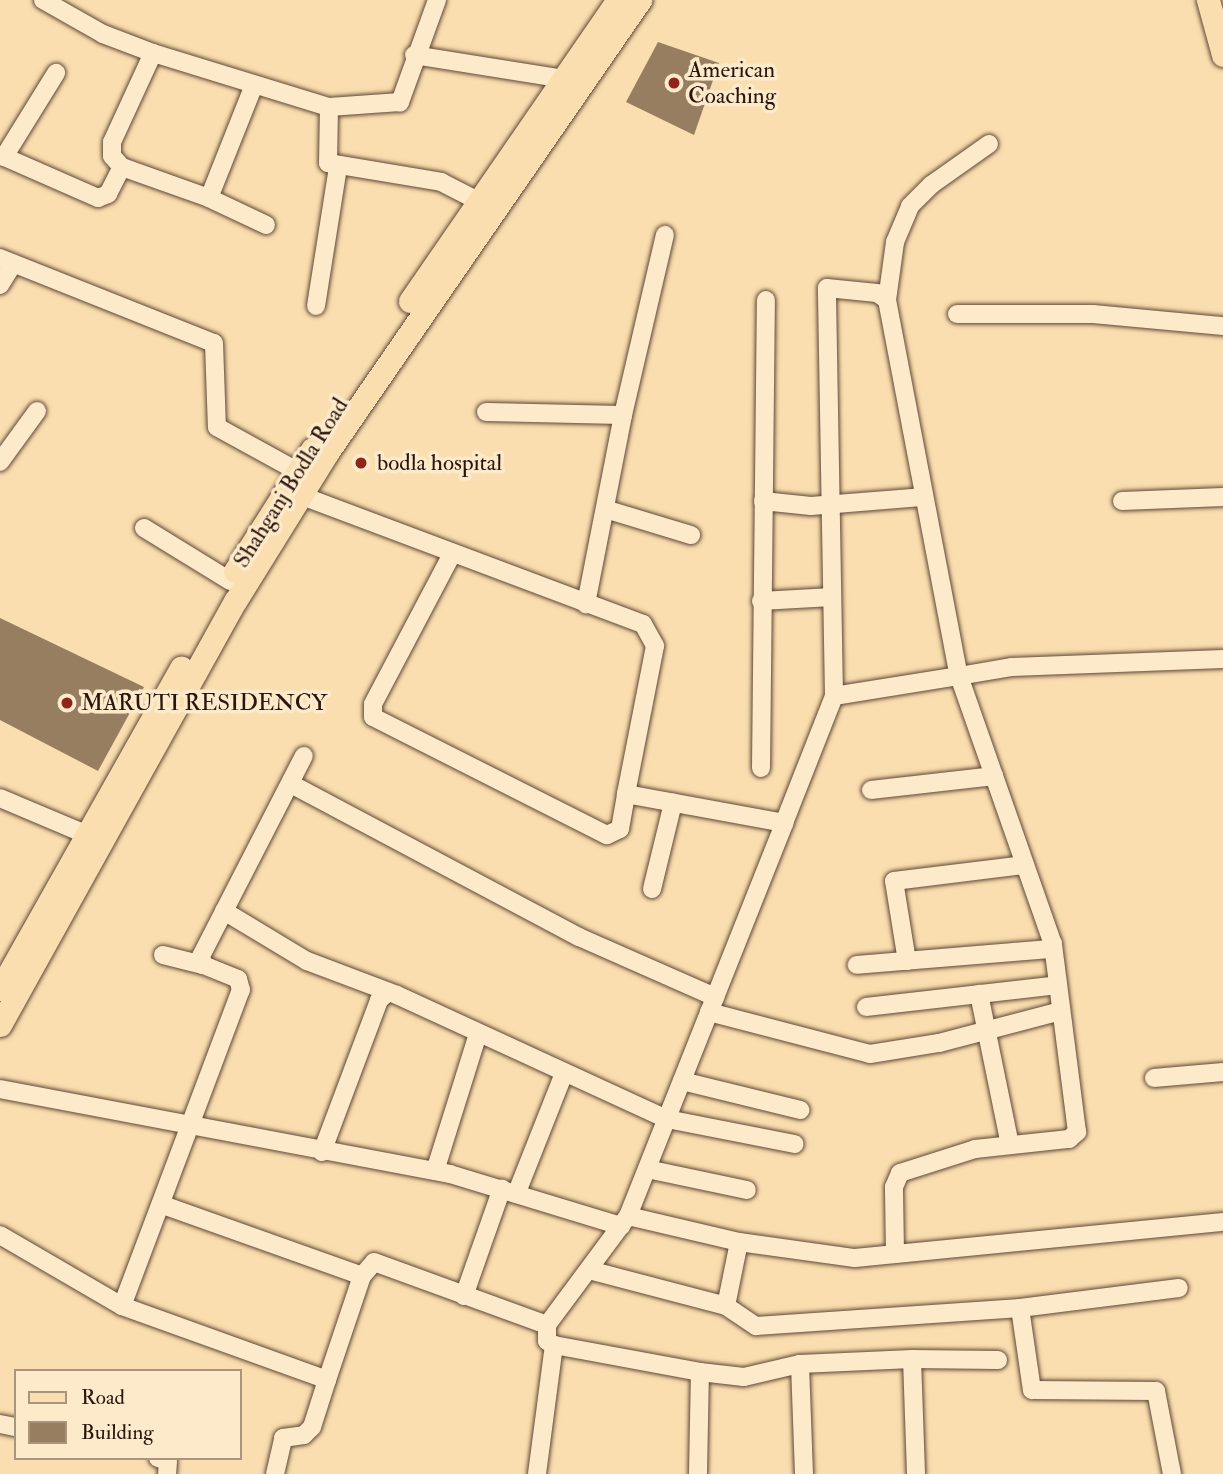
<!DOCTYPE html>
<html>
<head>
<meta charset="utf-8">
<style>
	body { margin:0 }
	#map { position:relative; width:1223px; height:1474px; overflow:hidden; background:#fadeaf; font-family:"IM FELL Double Pica",serif }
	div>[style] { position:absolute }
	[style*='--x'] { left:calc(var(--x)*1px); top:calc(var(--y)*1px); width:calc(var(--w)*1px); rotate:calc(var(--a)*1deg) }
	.building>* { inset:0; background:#977e61 }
	.roads { filter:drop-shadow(0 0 2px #5f4736) drop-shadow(0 0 2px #5f4736) }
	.minor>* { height:18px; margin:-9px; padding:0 9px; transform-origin:9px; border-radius:9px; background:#fceacb }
	.major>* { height:23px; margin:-11.5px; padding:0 11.5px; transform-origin:11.5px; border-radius:11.5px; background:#fadeaf }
	.dots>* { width:19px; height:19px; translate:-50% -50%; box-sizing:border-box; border:4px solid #fceacb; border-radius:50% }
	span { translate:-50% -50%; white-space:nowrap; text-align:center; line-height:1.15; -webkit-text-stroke:7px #fceacb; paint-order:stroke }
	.poi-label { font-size:23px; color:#2b150d }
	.left { translate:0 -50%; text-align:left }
	.street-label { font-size:23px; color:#2b150d }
	.legend { position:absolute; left:14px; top:1369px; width:228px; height:91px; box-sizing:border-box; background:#fceacb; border:2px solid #a8957f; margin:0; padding:9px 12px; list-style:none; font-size:21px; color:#2b150d }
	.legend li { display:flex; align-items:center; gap:14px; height:35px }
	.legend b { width:35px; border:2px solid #a8957f }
</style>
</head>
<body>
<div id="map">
	<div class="building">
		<div style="clip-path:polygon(658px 42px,719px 63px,694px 135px,626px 102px)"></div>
		<div style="clip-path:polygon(0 618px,144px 687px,98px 771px,0 720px)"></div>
	</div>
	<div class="roads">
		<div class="minor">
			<div style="--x:43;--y:0;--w:69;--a:29.5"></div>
			<div style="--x:103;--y:34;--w:53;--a:20.8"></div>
			<div style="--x:153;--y:53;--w:184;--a:17.1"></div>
			<div style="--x:437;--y:0;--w:109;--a:109.9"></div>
			<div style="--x:400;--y:102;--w:71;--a:176"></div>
			<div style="--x:329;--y:107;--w:56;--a:91"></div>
			<div style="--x:328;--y:163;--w:115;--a:9.5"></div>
			<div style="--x:441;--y:182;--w:39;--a:27"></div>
			<div style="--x:153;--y:53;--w:98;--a:114.7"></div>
			<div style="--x:112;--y:142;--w:14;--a:90"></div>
			<div style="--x:112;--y:156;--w:15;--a:48"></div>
			<div style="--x:122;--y:167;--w:92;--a:19.6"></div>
			<div style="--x:209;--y:198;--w:122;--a:-68.3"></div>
			<div style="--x:414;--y:55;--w:152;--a:9.1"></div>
			<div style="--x:0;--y:155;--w:107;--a:23.7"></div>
			<div style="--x:98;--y:198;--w:11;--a:-22"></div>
			<div style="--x:108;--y:194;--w:30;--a:-63"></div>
			<div style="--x:4;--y:157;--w:99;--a:-58.2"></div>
			<div style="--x:209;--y:198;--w:63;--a:25.3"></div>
			<div style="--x:0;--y:258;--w:230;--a:21.7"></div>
			<div style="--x:214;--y:343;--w:84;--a:88"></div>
			<div style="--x:217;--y:427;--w:104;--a:28.8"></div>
			<div style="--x:0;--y:285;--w:25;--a:-58"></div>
			<div style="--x:887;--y:300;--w:59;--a:-82.1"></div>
			<div style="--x:895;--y:242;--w:39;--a:-67"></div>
			<div style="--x:910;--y:206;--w:30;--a:-45"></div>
			<div style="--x:931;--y:185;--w:71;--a:-35.3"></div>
			<div style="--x:316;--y:306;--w:141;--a:-81"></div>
			<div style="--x:957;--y:314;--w:136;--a:0"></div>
			<div style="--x:1093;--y:314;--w:131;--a:5.3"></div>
			<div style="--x:486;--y:412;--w:137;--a:1.3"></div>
			<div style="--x:623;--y:415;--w:193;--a:101.1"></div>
			<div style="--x:623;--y:415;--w:185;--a:-76.9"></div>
			<div style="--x:0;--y:462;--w:63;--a:-54"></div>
			<div style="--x:289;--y:491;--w:378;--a:20.6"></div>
			<div style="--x:643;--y:624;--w:25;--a:61"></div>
			<div style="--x:655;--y:646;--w:151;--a:101.1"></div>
			<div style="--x:626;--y:794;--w:161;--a:10.4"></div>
			<div style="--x:784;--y:823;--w:136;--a:-68.5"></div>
			<div style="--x:834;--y:696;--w:408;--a:-91"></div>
			<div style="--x:827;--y:288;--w:50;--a:5.7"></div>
			<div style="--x:877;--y:293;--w:12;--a:35"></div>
			<div style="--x:887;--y:300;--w:383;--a:79.2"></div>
			<div style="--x:959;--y:676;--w:54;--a:-9.6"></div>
			<div style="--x:1012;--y:667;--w:211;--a:-2.2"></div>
			<div style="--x:763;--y:501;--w:48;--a:5.9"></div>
			<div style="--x:811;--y:506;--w:111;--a:-4.6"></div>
			<div style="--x:1122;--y:501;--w:101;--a:-2.3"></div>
			<div style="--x:605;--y:509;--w:90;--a:16.8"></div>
			<div style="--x:144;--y:528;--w:101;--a:31.6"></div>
			<div style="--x:451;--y:556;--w:167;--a:117.8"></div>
			<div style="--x:373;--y:704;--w:13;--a:90"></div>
			<div style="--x:373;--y:717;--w:262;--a:26.8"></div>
			<div style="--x:607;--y:835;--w:14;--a:-25"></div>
			<div style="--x:620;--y:829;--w:36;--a:-80"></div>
			<div style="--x:761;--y:601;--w:71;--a:-3.2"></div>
			<div style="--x:834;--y:696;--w:127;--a:-9.1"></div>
			<div style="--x:959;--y:676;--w:284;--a:70.7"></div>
			<div style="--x:1053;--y:944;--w:6;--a:121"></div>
			<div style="--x:1050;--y:949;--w:194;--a:175.3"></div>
			<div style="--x:761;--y:768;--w:468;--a:-89.4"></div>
			<div style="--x:291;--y:784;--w:326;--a:28"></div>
			<div style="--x:579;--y:937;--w:149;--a:23.8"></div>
			<div style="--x:871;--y:790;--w:124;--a:-6.5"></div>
			<div style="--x:0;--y:798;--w:105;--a:22.9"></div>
			<div style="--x:652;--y:889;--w:89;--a:-76.3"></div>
			<div style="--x:224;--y:911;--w:97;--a:31.1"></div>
			<div style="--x:307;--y:961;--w:96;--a:20.7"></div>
			<div style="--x:397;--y:995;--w:297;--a:24.7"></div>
			<div style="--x:667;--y:1119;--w:130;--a:11.1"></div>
			<div style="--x:163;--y:955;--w:41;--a:14"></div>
			<div style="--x:907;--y:961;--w:81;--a:-99.2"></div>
			<div style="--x:894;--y:881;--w:132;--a:-7"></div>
			<div style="--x:979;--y:994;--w:154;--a:78.4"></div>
			<div style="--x:866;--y:1007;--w:193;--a:-6.5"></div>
			<div style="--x:709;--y:1012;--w:166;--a:14.6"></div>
			<div style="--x:870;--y:1054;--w:70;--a:-9.1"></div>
			<div style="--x:939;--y:1043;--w:126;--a:-14.7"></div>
			<div style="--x:1154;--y:1078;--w:69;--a:-5"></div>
			<div style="--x:682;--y:1081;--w:122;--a:13.8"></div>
			<div style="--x:0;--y:1089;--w:458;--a:10.7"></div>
			<div style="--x:450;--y:1174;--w:179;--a:16.9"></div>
			<div style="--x:322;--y:1152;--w:162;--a:-69.4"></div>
			<div style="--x:379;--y:1000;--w:9;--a:-41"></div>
			<div style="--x:647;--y:1169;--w:102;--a:11.9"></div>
			<div style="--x:435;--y:1171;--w:144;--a:-72.6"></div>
			<div style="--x:517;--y:1192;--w:128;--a:-68.4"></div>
			<div style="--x:163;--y:1205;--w:211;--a:19.6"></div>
			<div style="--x:362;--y:1276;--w:18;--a:-49"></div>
			<div style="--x:374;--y:1262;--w:184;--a:20"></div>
			<div style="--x:547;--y:1325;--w:136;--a:-53.4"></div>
			<div style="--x:628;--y:1216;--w:423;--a:-68.3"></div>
			<div style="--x:628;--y:1216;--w:114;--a:13.2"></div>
			<div style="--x:739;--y:1242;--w:117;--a:7.9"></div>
			<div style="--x:855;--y:1258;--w:370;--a:-5.6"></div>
			<div style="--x:0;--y:1235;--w:141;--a:30.2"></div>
			<div style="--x:122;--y:1306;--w:338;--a:-69.4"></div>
			<div style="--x:241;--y:990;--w:11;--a:-105"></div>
			<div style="--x:238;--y:979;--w:38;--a:-158"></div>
			<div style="--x:203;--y:965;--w:9;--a:-103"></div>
			<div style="--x:201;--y:956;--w:225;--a:-62.8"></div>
			<div style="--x:895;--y:1254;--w:67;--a:-90.9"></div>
			<div style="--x:894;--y:1187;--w:15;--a:-67"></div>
			<div style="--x:900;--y:1173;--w:79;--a:-17.7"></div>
			<div style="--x:975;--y:1149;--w:95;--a:-6.1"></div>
			<div style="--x:1069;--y:1139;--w:11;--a:-41"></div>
			<div style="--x:1077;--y:1132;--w:190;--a:-97.3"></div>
			<div style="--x:589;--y:1270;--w:142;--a:14.7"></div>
			<div style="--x:726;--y:1306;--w:36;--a:34"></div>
			<div style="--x:756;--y:1326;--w:265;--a:-3.9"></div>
			<div style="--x:1020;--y:1308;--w:160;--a:-7.2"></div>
			<div style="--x:464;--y:1296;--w:114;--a:-70.6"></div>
			<div style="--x:122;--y:1306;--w:218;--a:19.8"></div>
			<div style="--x:327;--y:1380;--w:110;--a:-71.4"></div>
			<div style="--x:726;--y:1306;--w:65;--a:-78.5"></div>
			<div style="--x:1020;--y:1308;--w:83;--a:81.7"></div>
			<div style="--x:1032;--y:1390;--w:124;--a:0.5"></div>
			<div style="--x:1156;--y:1391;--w:85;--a:79.1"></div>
			<div style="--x:547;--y:1325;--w:16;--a:90"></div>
			<div style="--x:547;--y:1341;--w:8;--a:30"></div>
			<div style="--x:554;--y:1345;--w:148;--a:10.5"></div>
			<div style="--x:700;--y:1372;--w:44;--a:6.5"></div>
			<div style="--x:744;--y:1377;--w:57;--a:-13.1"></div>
			<div style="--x:912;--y:1359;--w:86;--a:0.7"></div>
			<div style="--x:0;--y:1424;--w:16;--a:11"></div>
			<div style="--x:158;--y:1458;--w:10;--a:17"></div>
			<div style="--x:168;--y:1461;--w:13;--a:94"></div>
			<div style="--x:275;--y:1474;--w:37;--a:-77"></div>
			<div style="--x:283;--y:1438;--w:21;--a:-8"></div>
			<div style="--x:304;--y:1435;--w:11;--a:-45"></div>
			<div style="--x:312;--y:1427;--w:49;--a:-72.3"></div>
			<div style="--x:537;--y:1474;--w:130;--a:-82.5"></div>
			<div style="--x:698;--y:1474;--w:102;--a:-88.9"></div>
			<div style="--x:804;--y:1474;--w:110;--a:-92.1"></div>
			<div style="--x:800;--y:1364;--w:112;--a:-2.6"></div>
			<div style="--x:912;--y:1359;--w:115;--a:88"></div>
		</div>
		<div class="major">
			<div style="--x:1208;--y:0;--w:57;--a:74.7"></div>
			<div style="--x:410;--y:301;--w:366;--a:-55.4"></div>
			<div style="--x:235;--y:571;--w:144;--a:-57.7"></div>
			<div style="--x:0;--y:989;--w:369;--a:-60.6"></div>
			<div style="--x:0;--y:1025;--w:486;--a:-61"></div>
			<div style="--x:236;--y:600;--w:173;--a:-58.2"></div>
			<div style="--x:327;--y:453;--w:551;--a:-55.36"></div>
		</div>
	</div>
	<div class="dots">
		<div style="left:674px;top:83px;background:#8f2418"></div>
		<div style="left:361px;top:463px;background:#8f2418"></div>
		<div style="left:67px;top:703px;background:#8f2418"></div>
	</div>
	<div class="poi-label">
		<span class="left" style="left:688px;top:83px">American<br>Coaching</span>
		<span class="left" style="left:377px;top:463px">bodla hospital</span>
		<span class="left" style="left:81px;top:703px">MARUTI RESIDENCY</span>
	</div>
	<div class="street-label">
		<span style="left:291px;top:483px;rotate:-58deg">Shahganj Bodla Road</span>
	</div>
	<ul class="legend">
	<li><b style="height:9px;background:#fadeaf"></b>Road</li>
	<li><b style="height:19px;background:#977e61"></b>Building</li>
	</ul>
</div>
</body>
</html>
